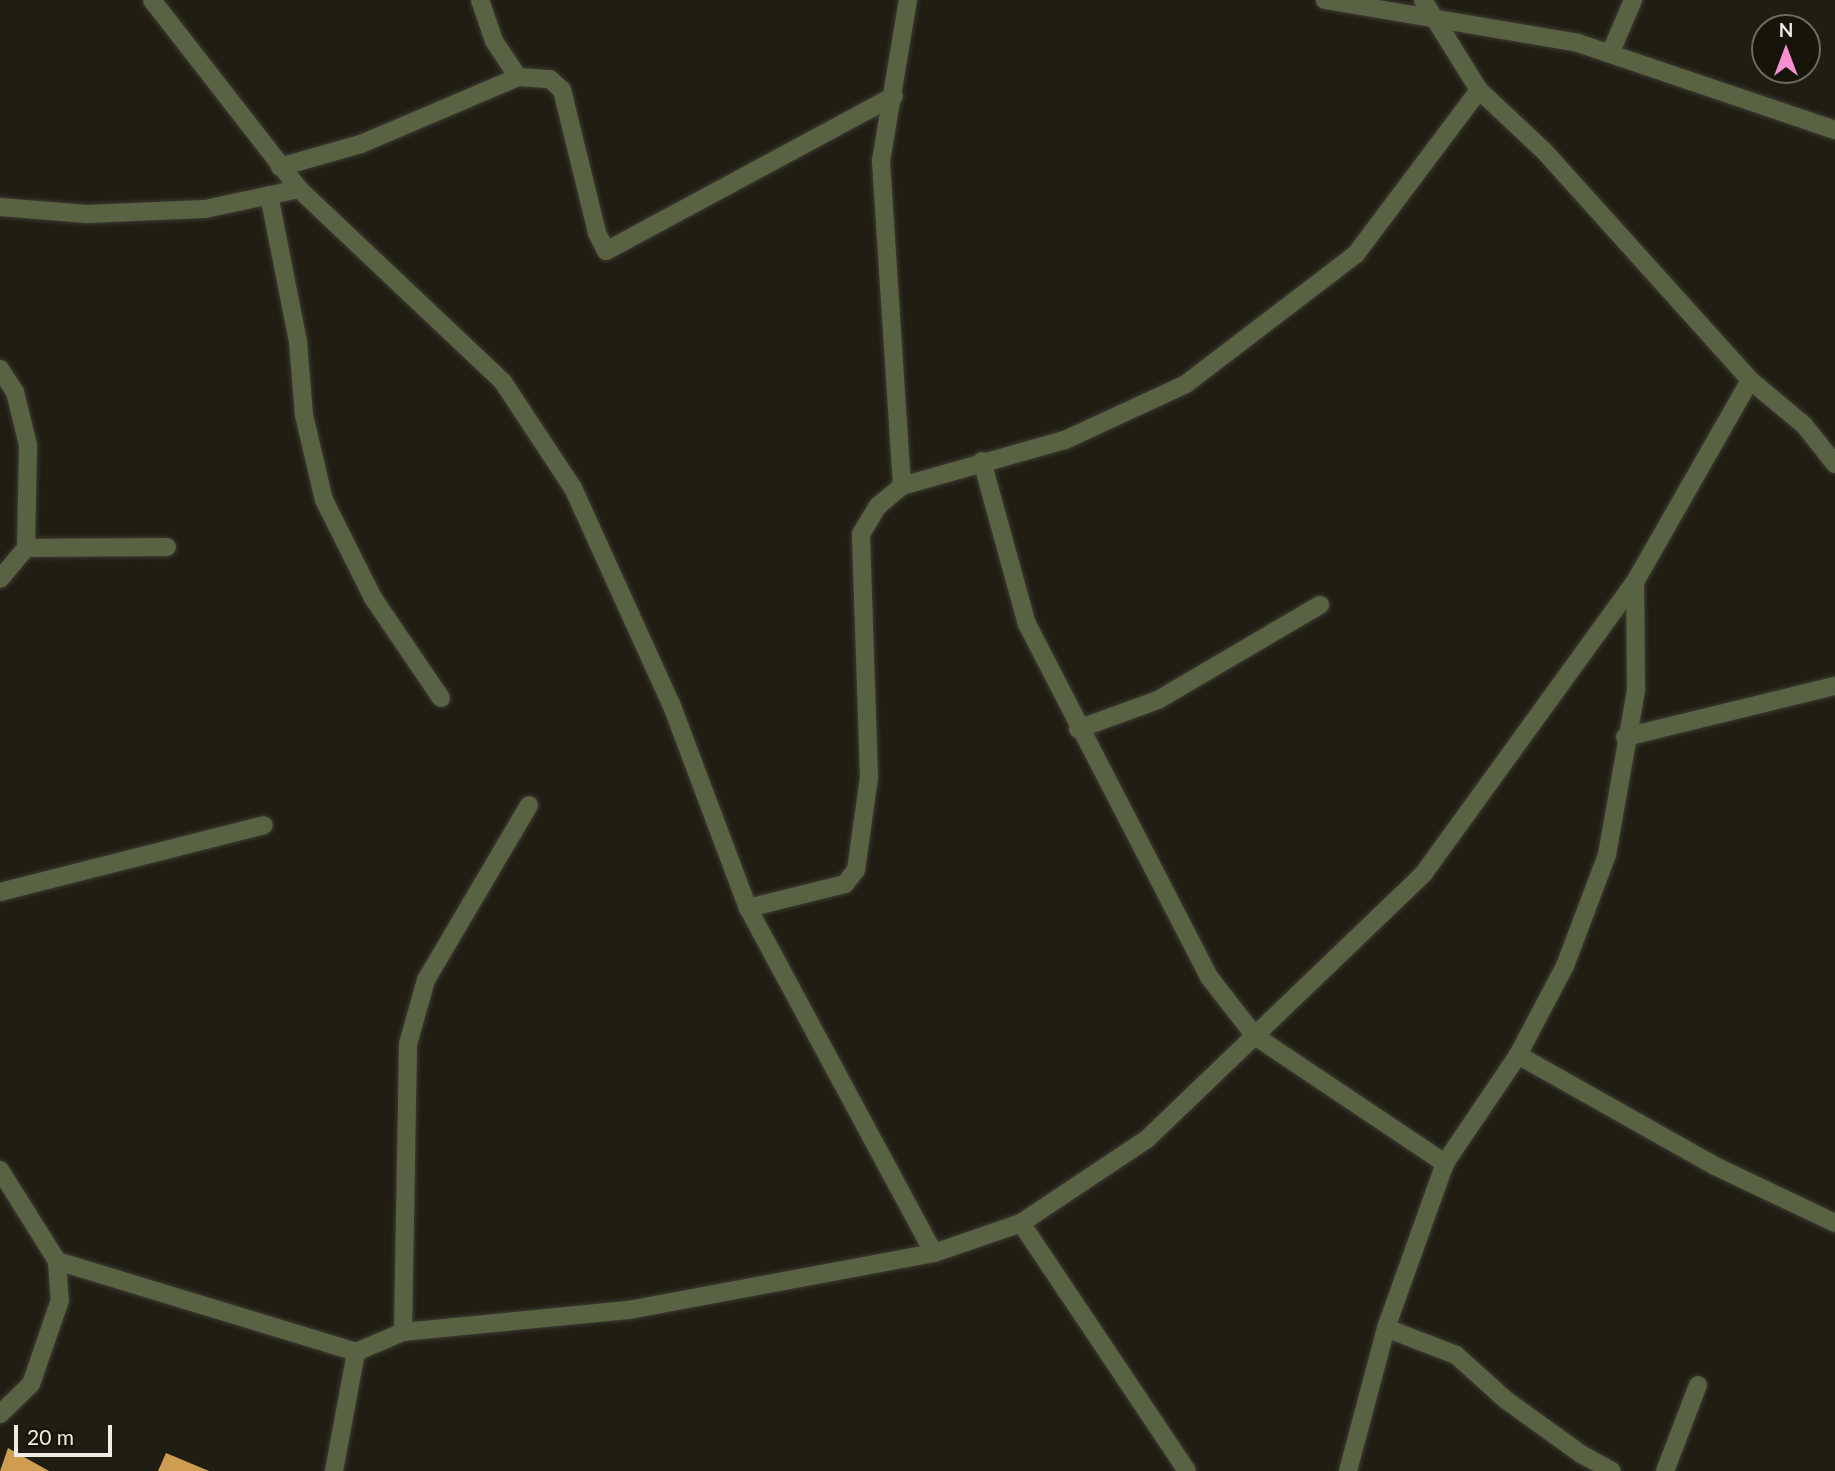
<!DOCTYPE html>
<html>
<head>
<meta charset="utf-8">
<style>
	body { margin:0 }
	#map { position:relative; width:1835px; height:1471px; overflow:hidden; background:#201e13; font-family:Lato,sans-serif }
	div>[style] { position:absolute }
	[style*='--x'] { left:calc(var(--x)*1px); top:calc(var(--y)*1px); width:calc(var(--w)*1px); rotate:calc(var(--a)*1deg) }
	.building>* { inset:0; background:#cf9d52 }
	.roads { filter:drop-shadow(0 0 2px #3d3b31) drop-shadow(0 0 2px #3d3b31) }
	.street>* { height:18px; margin:-9px; padding:0 9px; transform-origin:9px; border-radius:9px; background:#596344 }
	span { translate:-50% -50%; white-space:nowrap; text-align:center; line-height:1.15; -webkit-text-stroke:7px #17150a; paint-order:stroke }
	.north { position:absolute; left:1751px; top:14px; width:70px; height:70px; box-sizing:border-box; background:#17150a; border:2px solid #6d6b62; border-radius:50%; rotate:0deg; font-size:19px; font-weight:700; line-height:28px; text-align:center; color:#eeede6 }
	.north::after { content:''; display:block; margin:auto; width:24px; height:32px; background:#f690d0; clip-path:polygon(50% 0,100% 100%,50% 72%,0 100%) }
	.scale { position:absolute; left:14px; top:1425px; width:98px; height:32px; box-sizing:border-box; border:4px solid #eeede6; border-top:0; padding-left:9px; font-size:21px; line-height:24px; white-space:nowrap; color:#eeede6; -webkit-text-stroke:5px #17150a; paint-order:stroke }
</style>
</head>
<body>
<div id="map">
	<div class="building">
		<div style="clip-path:polygon(8px 1448px,49px 1471px,0 1471px)"></div>
		<div style="clip-path:polygon(166px 1453px,209px 1471px,158px 1471px)"></div>
	</div>
	<div class="roads">
		<div class="street">
			<div style="--x:152;--y:0;--w:239;--a:52.1"></div>
			<div style="--x:299;--y:189;--w:281;--a:43.4"></div>
			<div style="--x:503;--y:382;--w:127;--a:56.6"></div>
			<div style="--x:573;--y:488;--w:239;--a:65.6"></div>
			<div style="--x:672;--y:706;--w:216;--a:69.4"></div>
			<div style="--x:748;--y:908;--w:392;--a:61.7"></div>
			<div style="--x:480;--y:0;--w:43;--a:71.1"></div>
			<div style="--x:494;--y:41;--w:43;--a:56.3"></div>
			<div style="--x:518;--y:77;--w:32;--a:4"></div>
			<div style="--x:550;--y:79;--w:16;--a:43"></div>
			<div style="--x:562;--y:90;--w:147;--a:76.2"></div>
			<div style="--x:597;--y:233;--w:20;--a:63"></div>
			<div style="--x:606;--y:251;--w:327;--a:-28.3"></div>
			<div style="--x:1325;--y:0;--w:257;--a:9.6"></div>
			<div style="--x:1578;--y:43;--w:271;--a:18.7"></div>
			<div style="--x:1423;--y:0;--w:106;--a:58.1"></div>
			<div style="--x:1479;--y:90;--w:89;--a:43.2"></div>
			<div style="--x:1544;--y:151;--w:308;--a:48"></div>
			<div style="--x:1750;--y:380;--w:70;--a:39.8"></div>
			<div style="--x:1804;--y:425;--w:50;--a:51.5"></div>
			<div style="--x:1610;--y:54;--w:59;--a:-66.9"></div>
			<div style="--x:280;--y:167;--w:84;--a:-15.9"></div>
			<div style="--x:361;--y:144;--w:171;--a:-23.1"></div>
			<div style="--x:269;--y:195;--w:150;--a:78.8"></div>
			<div style="--x:298;--y:342;--w:73;--a:85.3"></div>
			<div style="--x:304;--y:415;--w:87;--a:76.8"></div>
			<div style="--x:324;--y:500;--w:110;--a:63.4"></div>
			<div style="--x:373;--y:598;--w:121;--a:55.8"></div>
			<div style="--x:0;--y:207;--w:87;--a:4.6"></div>
			<div style="--x:87;--y:214;--w:118;--a:-2.4"></div>
			<div style="--x:205;--y:209;--w:96;--a:-12"></div>
			<div style="--x:0;--y:369;--w:27;--a:57"></div>
			<div style="--x:15;--y:392;--w:55;--a:76.2"></div>
			<div style="--x:28;--y:445;--w:103;--a:91.1"></div>
			<div style="--x:26;--y:548;--w:40;--a:130"></div>
			<div style="--x:982;--y:461;--w:169;--a:74.6"></div>
			<div style="--x:1027;--y:624;--w:397;--a:62.7"></div>
			<div style="--x:1209;--y:977;--w:75;--a:52.1"></div>
			<div style="--x:1255;--y:1036;--w:229;--a:33.8"></div>
			<div style="--x:902;--y:486;--w:169;--a:-15.8"></div>
			<div style="--x:1065;--y:440;--w:133;--a:-24.8"></div>
			<div style="--x:1186;--y:384;--w:214;--a:-37.4"></div>
			<div style="--x:1356;--y:254;--w:205;--a:-53.1"></div>
			<div style="--x:26;--y:548;--w:141;--a:-0.4"></div>
			<div style="--x:1078;--y:729;--w:85;--a:-19.9"></div>
			<div style="--x:1158;--y:700;--w:188;--a:-30.4"></div>
			<div style="--x:1625;--y:737;--w:216;--a:-13.7"></div>
			<div style="--x:0;--y:892;--w:272;--a:-14.2"></div>
			<div style="--x:748;--y:908;--w:100;--a:-13.9"></div>
			<div style="--x:845;--y:884;--w:18;--a:-52"></div>
			<div style="--x:856;--y:870;--w:94;--a:-82"></div>
			<div style="--x:869;--y:777;--w:243;--a:-91.9"></div>
			<div style="--x:861;--y:534;--w:33;--a:-59"></div>
			<div style="--x:878;--y:506;--w:31;--a:-40"></div>
			<div style="--x:902;--y:486;--w:326;--a:-93.7"></div>
			<div style="--x:881;--y:161;--w:163;--a:-80.5"></div>
			<div style="--x:1518;--y:1055;--w:226;--a:29.4"></div>
			<div style="--x:1715;--y:1166;--w:133;--a:25.4"></div>
			<div style="--x:0;--y:1170;--w:107;--a:57.9"></div>
			<div style="--x:57;--y:1261;--w:39;--a:86"></div>
			<div style="--x:60;--y:1300;--w:89;--a:109"></div>
			<div style="--x:31;--y:1384;--w:43;--a:135.9"></div>
			<div style="--x:1021;--y:1223;--w:298;--a:56.2"></div>
			<div style="--x:57;--y:1261;--w:313;--a:16.9"></div>
			<div style="--x:1386;--y:1328;--w:75;--a:21.1"></div>
			<div style="--x:1456;--y:1355;--w:67;--a:42"></div>
			<div style="--x:1506;--y:1400;--w:92;--a:35.8"></div>
			<div style="--x:1581;--y:1454;--w:35;--a:29"></div>
			<div style="--x:403;--y:1332;--w:288;--a:-89"></div>
			<div style="--x:408;--y:1044;--w:66;--a:-74.3"></div>
			<div style="--x:426;--y:980;--w:203;--a:-59.5"></div>
			<div style="--x:334;--y:1471;--w:121;--a:-79.5"></div>
			<div style="--x:356;--y:1352;--w:51;--a:-23.1"></div>
			<div style="--x:403;--y:1332;--w:227;--a:-5.6"></div>
			<div style="--x:629;--y:1310;--w:310;--a:-10.6"></div>
			<div style="--x:934;--y:1253;--w:92;--a:-19"></div>
			<div style="--x:1021;--y:1223;--w:151;--a:-33.7"></div>
			<div style="--x:1147;--y:1139;--w:384;--a:-43.8"></div>
			<div style="--x:1424;--y:873;--w:359;--a:-54.1"></div>
			<div style="--x:1635;--y:582;--w:232;--a:-60.3"></div>
			<div style="--x:1348;--y:1471;--w:148;--a:-75.1"></div>
			<div style="--x:1386;--y:1328;--w:175;--a:-70.3"></div>
			<div style="--x:1445;--y:1163;--w:130;--a:-55.9"></div>
			<div style="--x:1518;--y:1055;--w:101;--a:-62.2"></div>
			<div style="--x:1565;--y:966;--w:119;--a:-69.3"></div>
			<div style="--x:1607;--y:855;--w:168;--a:-80"></div>
			<div style="--x:1636;--y:690;--w:108;--a:-90.5"></div>
			<div style="--x:1665;--y:1471;--w:92;--a:-69"></div>
		</div>
	</div>
	<div class="north">N</div>
	<div class="scale">20 m</div>
</div>
</body>
</html>
